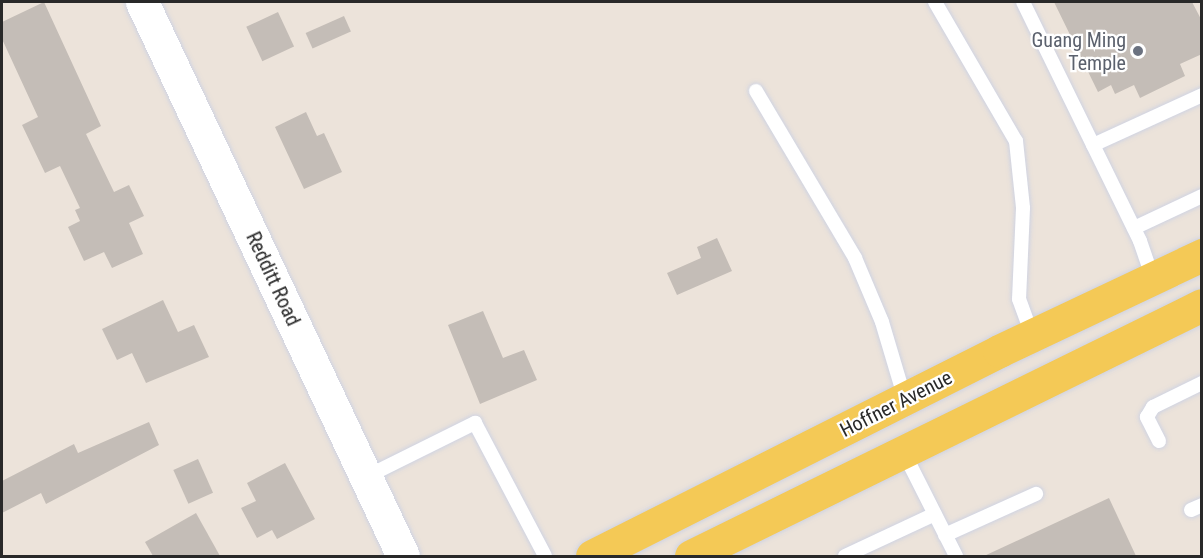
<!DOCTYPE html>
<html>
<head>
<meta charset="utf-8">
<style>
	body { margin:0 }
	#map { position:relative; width:1203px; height:558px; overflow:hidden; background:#ece3da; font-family:"Roboto Condensed",sans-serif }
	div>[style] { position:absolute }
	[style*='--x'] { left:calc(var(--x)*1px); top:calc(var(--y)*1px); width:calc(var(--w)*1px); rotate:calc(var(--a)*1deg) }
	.building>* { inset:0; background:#c4bdb7; transform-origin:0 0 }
	.roads { filter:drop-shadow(0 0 2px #cfd3e2) drop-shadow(0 0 2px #cfd3e2) }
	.service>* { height:14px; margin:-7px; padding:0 7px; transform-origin:7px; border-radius:7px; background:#fff }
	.tertiary>* { height:33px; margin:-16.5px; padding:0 16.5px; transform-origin:16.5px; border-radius:16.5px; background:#fff }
	.primary>* { height:33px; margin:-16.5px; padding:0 16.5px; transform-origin:16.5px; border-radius:16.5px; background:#f4c956 }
	.dots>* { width:16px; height:16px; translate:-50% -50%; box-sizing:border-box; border:3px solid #fff; border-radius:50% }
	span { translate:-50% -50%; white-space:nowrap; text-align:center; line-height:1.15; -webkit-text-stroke:4.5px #fff; paint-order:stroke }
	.worship-label { font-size:20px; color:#5b616d }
	.right { translate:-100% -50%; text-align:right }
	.street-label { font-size:20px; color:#292929 }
	.frame { position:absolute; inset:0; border:3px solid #292929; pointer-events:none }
</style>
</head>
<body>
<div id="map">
	<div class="building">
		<div style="clip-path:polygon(44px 2px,101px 126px,86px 134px,114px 192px,129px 185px,144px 216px,129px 223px,143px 254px,112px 268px,104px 252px,84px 261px,68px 227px,80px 221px,75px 210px,80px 208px,60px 166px,45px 173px,22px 125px,38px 117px,2px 39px,2px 22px)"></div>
		<div style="clip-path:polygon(1054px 2px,1192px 2px,1202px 21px,1202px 54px,1180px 64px,1185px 76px,1140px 98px,1134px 85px,1115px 94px,1111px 85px,1098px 92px)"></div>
		<div style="left:278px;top:12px;width:38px;height:35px;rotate:65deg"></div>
		<div style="left:344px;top:16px;width:17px;height:42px;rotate:66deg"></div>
		<div style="clip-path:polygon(306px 112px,317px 136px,324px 133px,342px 172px,304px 189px,275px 127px)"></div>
		<div style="clip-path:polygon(717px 238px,732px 271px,677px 295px,667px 273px,701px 258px,697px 247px)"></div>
		<div style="clip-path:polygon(163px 300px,178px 332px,194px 325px,209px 357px,146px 383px,132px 353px,117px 360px,102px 329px)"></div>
		<div style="clip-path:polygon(483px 311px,503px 358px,524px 350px,537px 380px,480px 404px,448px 325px)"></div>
		<div style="clip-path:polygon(149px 422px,159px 445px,46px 504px,41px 493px,2px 513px,2px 481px,74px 444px,78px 453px)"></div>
		<div style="left:198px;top:459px;width:37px;height:27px;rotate:66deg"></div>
		<div style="clip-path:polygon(285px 463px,315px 519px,277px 539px,272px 530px,257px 538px,241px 508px,256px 501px,247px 483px)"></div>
		<div style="clip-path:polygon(1109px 498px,1136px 556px,984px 556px)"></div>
		<div style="clip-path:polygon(196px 513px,220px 556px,153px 556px,145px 542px)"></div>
	</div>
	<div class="roads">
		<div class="service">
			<div style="--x:935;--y:2;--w:161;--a:59.8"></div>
			<div style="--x:1016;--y:141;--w:67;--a:84"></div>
			<div style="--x:1023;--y:208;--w:91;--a:92.5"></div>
			<div style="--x:1019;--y:299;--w:38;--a:70"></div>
			<div style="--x:1023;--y:2;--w:266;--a:63.9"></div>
			<div style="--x:1140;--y:241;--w:39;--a:71"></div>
			<div style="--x:756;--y:91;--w:194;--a:59.3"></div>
			<div style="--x:855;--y:258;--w:69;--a:67.1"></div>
			<div style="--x:882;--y:322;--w:80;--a:73.4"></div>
			<div style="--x:1093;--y:145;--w:120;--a:-24.6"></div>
			<div style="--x:1134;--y:228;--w:75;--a:-25.2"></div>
			<div style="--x:1159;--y:441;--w:27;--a:-117"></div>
			<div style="--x:1147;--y:417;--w:12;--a:-59"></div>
			<div style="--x:1153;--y:407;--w:55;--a:-26.1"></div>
			<div style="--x:903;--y:451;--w:118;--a:63.2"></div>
			<div style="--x:366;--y:477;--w:122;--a:-26.4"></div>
			<div style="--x:475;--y:423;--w:150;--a:62.2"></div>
			<div style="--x:1191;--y:510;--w:12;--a:-24"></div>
			<div style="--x:945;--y:535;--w:100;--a:-24.3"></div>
			<div style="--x:845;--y:556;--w:99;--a:-25"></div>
		</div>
		<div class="tertiary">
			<div style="--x:142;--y:2;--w:612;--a:64.77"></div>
		</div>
		<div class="primary">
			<div style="--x:592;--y:556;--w:456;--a:-26.7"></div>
			<div style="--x:999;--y:351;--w:225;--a:-25.3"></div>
			<div style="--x:691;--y:556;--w:569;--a:-26.16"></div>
		</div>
	</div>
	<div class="dots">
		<div style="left:1138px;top:51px;background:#6b7280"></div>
	</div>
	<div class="worship-label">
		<span class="right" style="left:1126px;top:52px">Guang Ming<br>Temple</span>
	</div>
	<div class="street-label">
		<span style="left:273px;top:279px;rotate:65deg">Redditt Road</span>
		<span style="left:896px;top:404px;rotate:-27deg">Hoffner Avenue</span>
	</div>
	<div class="frame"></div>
</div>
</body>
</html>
